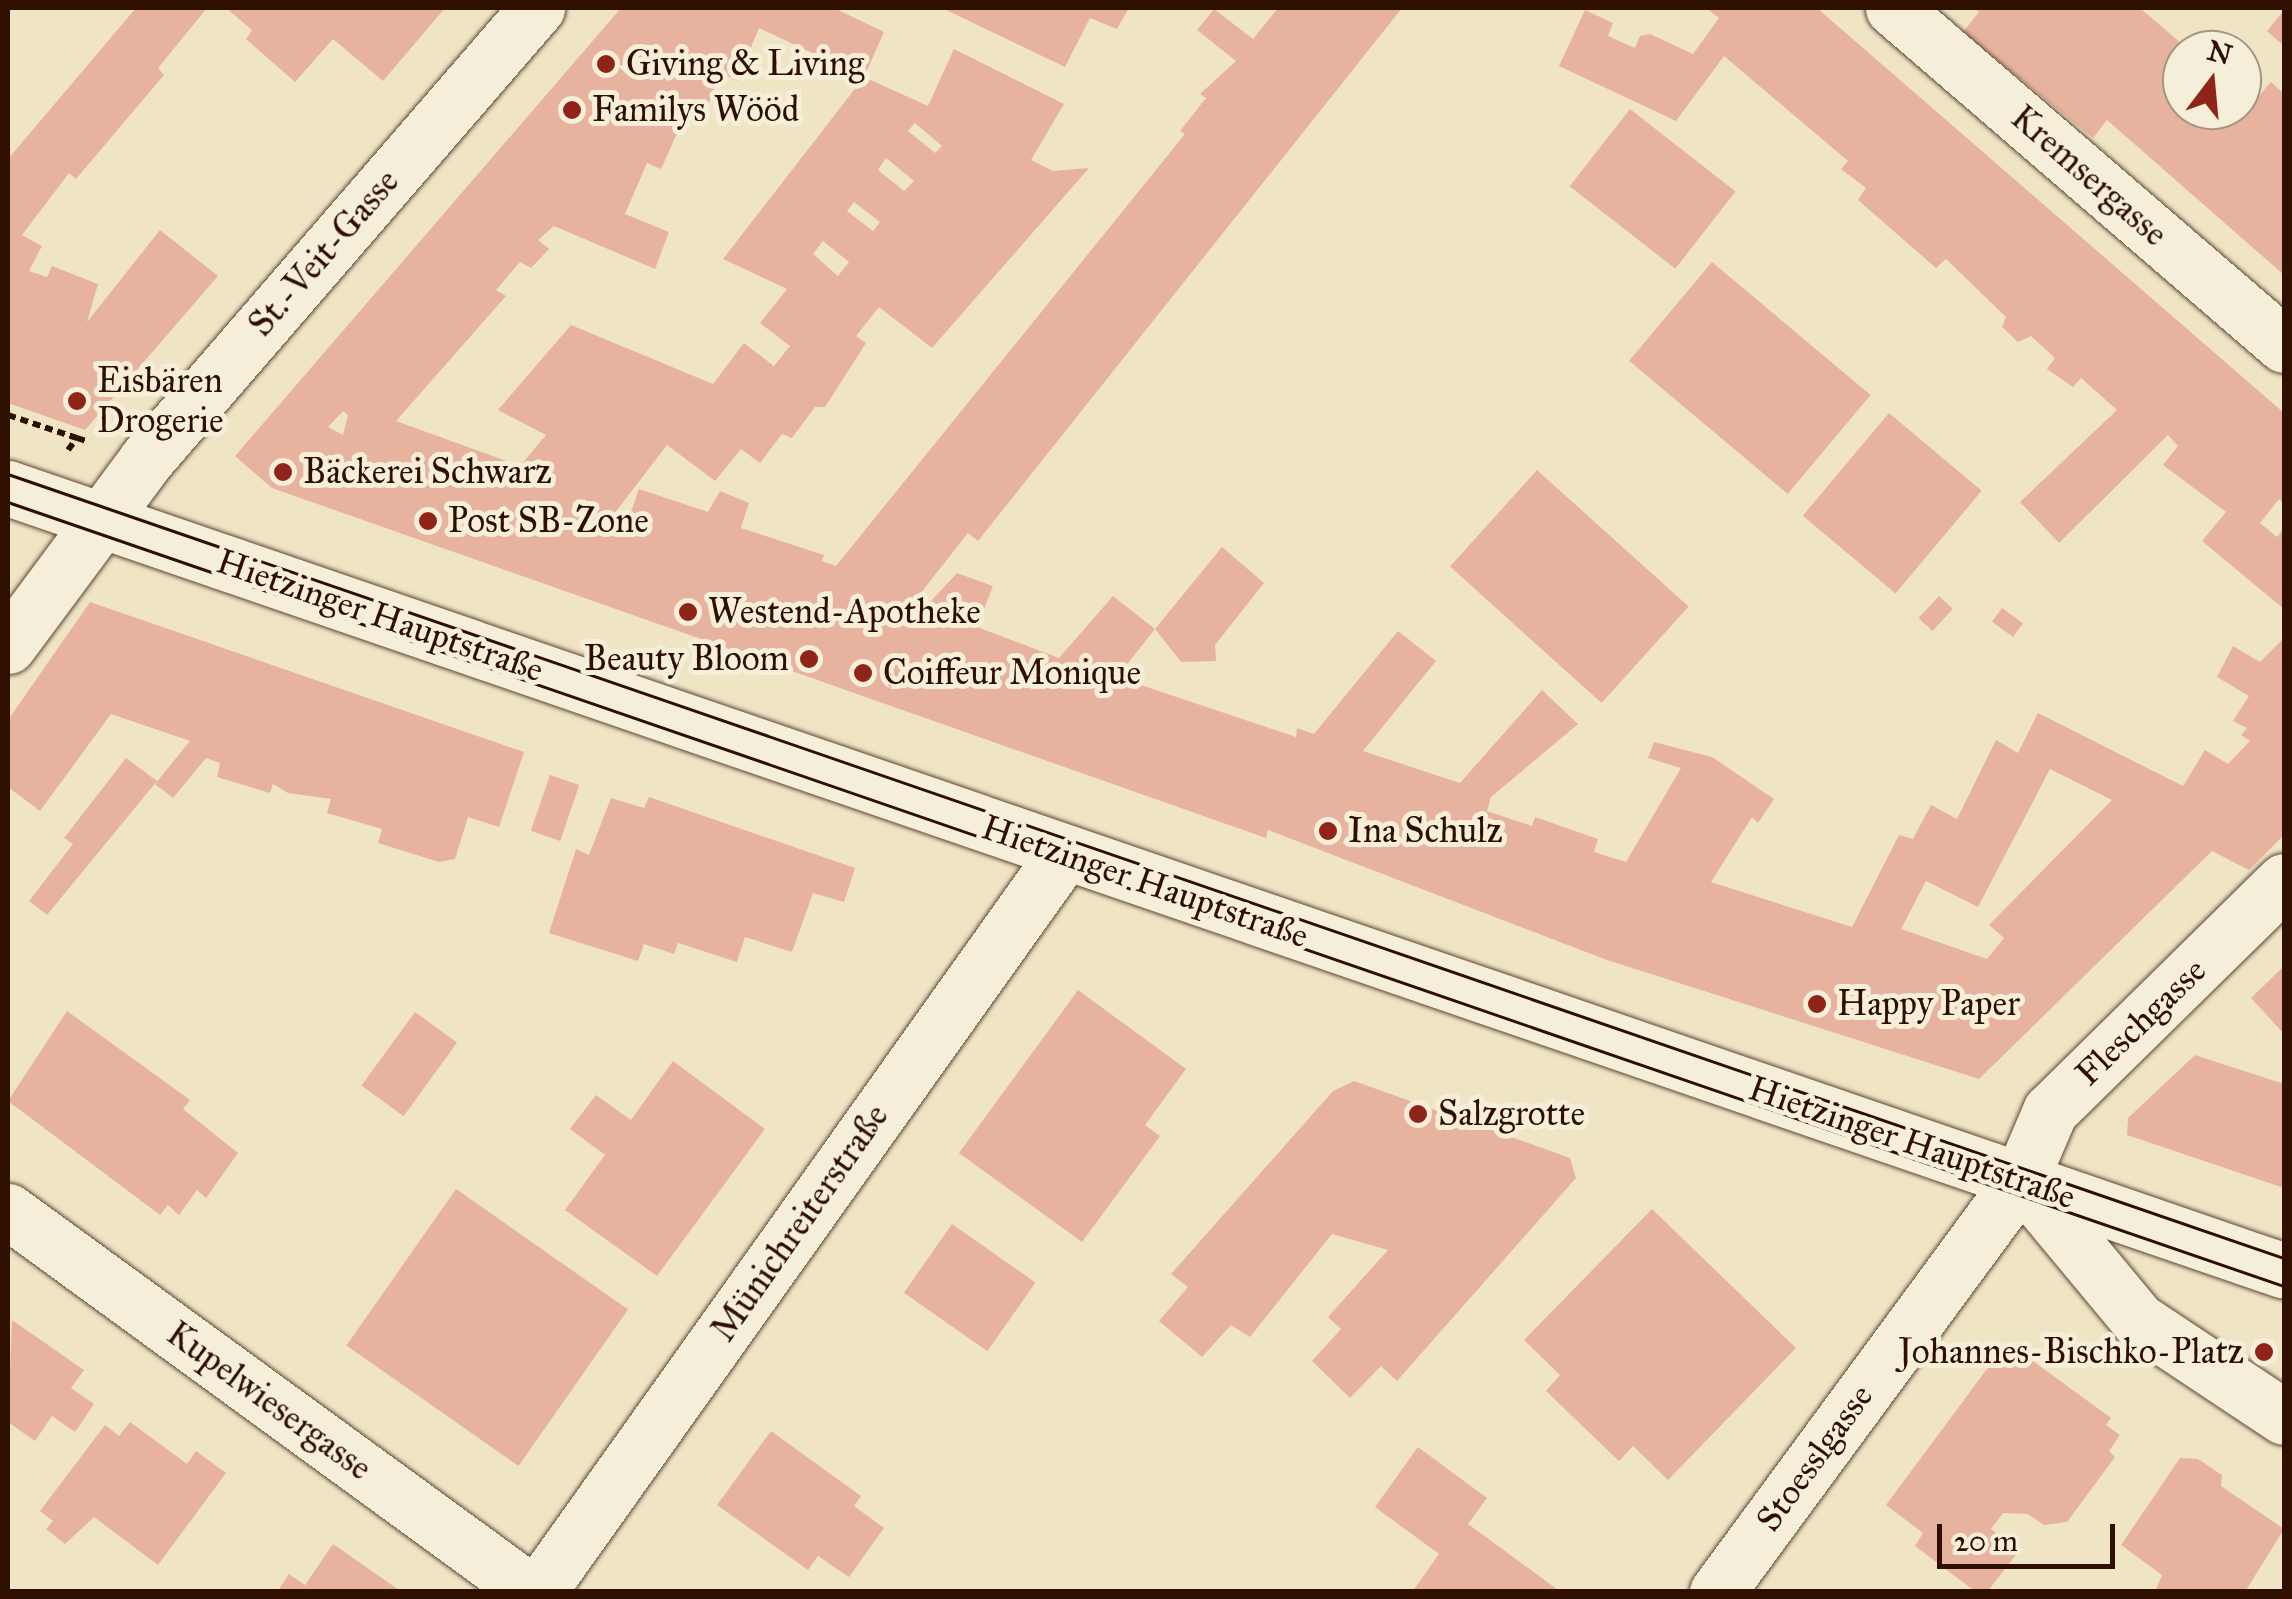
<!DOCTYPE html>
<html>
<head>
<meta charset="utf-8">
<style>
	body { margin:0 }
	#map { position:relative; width:2292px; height:1599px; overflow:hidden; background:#efe5c5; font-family:"IM FELL Great Primer",serif }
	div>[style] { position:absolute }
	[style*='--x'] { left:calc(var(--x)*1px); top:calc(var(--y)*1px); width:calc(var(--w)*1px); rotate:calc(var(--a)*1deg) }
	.building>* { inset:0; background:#e7b39e; transform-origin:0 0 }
	.path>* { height:6px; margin-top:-3px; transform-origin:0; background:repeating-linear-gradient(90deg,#2e0f00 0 8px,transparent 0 13px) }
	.roads { filter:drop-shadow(0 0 2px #5e4431) drop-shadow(0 0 2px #5e4431) }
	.street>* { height:55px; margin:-27.5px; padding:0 27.5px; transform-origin:27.5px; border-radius:27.5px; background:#f5eed9 }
	.secondary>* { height:55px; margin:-27.5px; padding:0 27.5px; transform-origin:27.5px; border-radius:27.5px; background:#f5eed9 }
	.tram>* { height:2.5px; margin:-1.25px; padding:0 1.25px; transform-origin:1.25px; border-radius:1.25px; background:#2e0f00 }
	.dots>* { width:28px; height:28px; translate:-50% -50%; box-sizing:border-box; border:5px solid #f5eed9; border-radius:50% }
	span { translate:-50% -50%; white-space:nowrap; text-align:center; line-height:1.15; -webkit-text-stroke:10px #f5eed9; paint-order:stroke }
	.poi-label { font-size:35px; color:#2e0f00 }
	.left { translate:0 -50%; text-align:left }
	.right { translate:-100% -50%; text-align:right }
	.street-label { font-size:35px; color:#2e0f00 }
	.frame { position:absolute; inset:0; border:10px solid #2e0f00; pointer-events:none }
	.north { position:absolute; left:2162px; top:30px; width:100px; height:100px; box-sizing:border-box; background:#f5eed9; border:2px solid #a59582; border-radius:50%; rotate:16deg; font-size:28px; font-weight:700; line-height:40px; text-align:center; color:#2e0f00 }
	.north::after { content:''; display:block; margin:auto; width:35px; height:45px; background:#8f2418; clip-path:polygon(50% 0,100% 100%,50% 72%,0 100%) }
	.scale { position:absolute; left:1937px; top:1524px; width:178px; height:45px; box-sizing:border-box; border:5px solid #2e0f00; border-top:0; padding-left:12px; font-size:30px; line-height:35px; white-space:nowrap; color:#2e0f00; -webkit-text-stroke:8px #f5eed9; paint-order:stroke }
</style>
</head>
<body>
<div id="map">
	<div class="building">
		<div style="clip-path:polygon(136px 8px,207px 8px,158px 68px,164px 75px,76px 179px,69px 173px,22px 235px,42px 246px,29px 271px,47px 277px,52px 266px,98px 284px,87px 322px,160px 230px,218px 276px,85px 430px,8px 403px,8px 159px)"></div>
		<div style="clip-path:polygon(226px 8px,445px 8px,383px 81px,333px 39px,295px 82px,246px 39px,252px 30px)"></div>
		<div style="clip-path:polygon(evenodd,621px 8px,834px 8px,884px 32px,864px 77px,928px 106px,954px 49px,1064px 104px,1031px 160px,1053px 171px,1089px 168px,932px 348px,879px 307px,856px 336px,866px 343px,825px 407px,815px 407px,792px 438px,782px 434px,760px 463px,741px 449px,715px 481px,667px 445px,611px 518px,627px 523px,639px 489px,708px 512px,720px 491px,749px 503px,741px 528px,824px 555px,822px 561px,836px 566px,1185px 134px,1180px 131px,1206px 98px,1200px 94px,1236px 61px,1197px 30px,1214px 9px,1253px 39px,1278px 8px,1402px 8px,978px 541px,968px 533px,920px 594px,930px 602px,957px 573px,993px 586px,977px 627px,1059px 658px,1113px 596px,1155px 629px,1117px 677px,1296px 737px,1297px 728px,1314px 734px,1398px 631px,1436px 661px,1363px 751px,1460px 783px,1542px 690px,1578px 724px,1491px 797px,1487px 811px,1532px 826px,1535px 817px,1598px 839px,1594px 852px,1626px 862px,1681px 768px,1648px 758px,1654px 742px,1712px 757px,1774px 799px,1758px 823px,1752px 817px,1711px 882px,1852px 927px,1899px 835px,1913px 839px,1931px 805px,1957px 819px,1996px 740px,2018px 753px,2038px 713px,2183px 786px,2205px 750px,2228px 764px,2250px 741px,2241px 735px,2247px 728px,2233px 721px,2249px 696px,2217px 677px,2233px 646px,2260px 662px,2284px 638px,2284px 835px,2249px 870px,2212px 851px,1979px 1079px,1607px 960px,1268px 830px,1266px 838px,272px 488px,235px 456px,621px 8px,759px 28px,864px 77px,723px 259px,787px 289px,760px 323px,790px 346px,774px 366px,744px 343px,713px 384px,571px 325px,498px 410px,546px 435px,520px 466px,396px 421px,506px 296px,496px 290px,520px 262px,531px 268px,549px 249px,538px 240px,554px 226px,655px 269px,669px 232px,625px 214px,647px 163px,661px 169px,683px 120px,699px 126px,721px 73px,737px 81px,759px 28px,621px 8px,915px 123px,942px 146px,935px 153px,908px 131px,915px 123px,621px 8px,886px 158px,914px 181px,904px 191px,878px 170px,886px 158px,621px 8px,854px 202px,880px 222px,873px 231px,847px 211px,854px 202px,621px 8px,823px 241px,849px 262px,838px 276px,813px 254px,823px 241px,621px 8px,343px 411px,348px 415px,343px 435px,328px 427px,343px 411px,621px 8px,2050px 769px,2112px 800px,1989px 925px,2004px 938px,1987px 959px,1901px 929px,1926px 881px,1978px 907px,2050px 769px)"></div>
		<div style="clip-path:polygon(942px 8px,1129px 8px,1117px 29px,1090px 18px,1065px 67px)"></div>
		<div style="clip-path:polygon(1706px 8px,1817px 8px,2284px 413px,2284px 504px,2279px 499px,2260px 523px,2277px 537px,2284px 528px,2284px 609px,2202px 541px,2226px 512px,2163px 465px,2178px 446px,2168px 435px,2059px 543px,2020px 502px,2117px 410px,2081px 378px,2073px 387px,2047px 369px,2055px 358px,2031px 336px,2018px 342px,2002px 327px,2006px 317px,1946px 259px,1936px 268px,1858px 200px,1866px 188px,1841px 169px,1848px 161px,1724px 56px,1676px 121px,1559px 66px,1585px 10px,1613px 23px,1608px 36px,1635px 48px,1640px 36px,1650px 34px,1693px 54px,1719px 18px)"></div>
		<div style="clip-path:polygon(1974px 8px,2140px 8px,2189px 50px,2182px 50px,2182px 110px,2242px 110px,2242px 96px,2252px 104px,2271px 82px,2284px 94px,2284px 275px,2107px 120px,2093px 138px,1963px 32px,1979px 12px)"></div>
		<div style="clip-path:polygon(2284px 10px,2284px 46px,2267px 31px)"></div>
		<div style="clip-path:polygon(2208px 33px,2227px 50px,2194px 50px)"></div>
		<div style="left:1630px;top:109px;width:134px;height:98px;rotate:38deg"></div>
		<div style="left:1712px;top:262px;width:207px;height:129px;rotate:40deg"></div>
		<div style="left:1889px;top:413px;width:121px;height:134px;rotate:40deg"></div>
		<div style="left:1537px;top:470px;width:204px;height:130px;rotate:42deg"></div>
		<div style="clip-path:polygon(1222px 547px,1264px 583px,1215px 645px,1216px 661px,1181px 662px,1155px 629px)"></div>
		<div style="left:1939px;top:596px;width:19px;height:30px;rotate:43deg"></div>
		<div style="clip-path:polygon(90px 602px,524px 752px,499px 827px,468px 817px,455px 859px,439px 862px,378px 843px,382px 829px,327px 813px,331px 799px,288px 793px,273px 784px,270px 793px,217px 777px,220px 763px,206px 758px,173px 798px,155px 784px,190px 741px,111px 714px,40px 811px,8px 787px,8px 720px)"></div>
		<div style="left:2002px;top:608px;width:26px;height:17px;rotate:36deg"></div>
		<div style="clip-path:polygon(126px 758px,157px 781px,47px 915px,29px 901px,73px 844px,64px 838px)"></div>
		<div style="left:550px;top:775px;width:31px;height:59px;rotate:19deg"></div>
		<div style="clip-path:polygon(649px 797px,855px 868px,844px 902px,813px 893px,792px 952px,745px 937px,737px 962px,678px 943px,674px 954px,644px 944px,638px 961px,549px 933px,576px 849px,589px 855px,611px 798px,644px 808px)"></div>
		<div style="clip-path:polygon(2284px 966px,2284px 1034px,2251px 998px)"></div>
		<div style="clip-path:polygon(1078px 990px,1186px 1069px,1145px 1125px,1160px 1136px,1082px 1242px,959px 1153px)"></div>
		<div style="clip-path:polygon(67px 1011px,190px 1100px,183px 1109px,238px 1153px,206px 1198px,197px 1190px,179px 1215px,168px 1205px,160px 1215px,8px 1101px)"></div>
		<div style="left:415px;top:1012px;width:52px;height:91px;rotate:36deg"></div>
		<div style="clip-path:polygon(2195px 1055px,2281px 1083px,2284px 1076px,2284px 1188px,2127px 1135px,2128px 1118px)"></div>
		<div style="clip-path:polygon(673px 1061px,765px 1129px,657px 1276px,565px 1210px,605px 1155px,570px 1129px,596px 1095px,631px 1120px)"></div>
		<div style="clip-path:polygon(1354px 1081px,1570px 1158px,1576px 1178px,1397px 1381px,1381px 1366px,1350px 1398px,1312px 1361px,1341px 1329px,1328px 1317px,1388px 1250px,1332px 1234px,1250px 1337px,1231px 1325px,1202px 1357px,1159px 1321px,1188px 1287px,1171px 1274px,1333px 1091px)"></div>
		<div style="left:456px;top:1189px;width:210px;height:191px;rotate:35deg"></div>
		<div style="clip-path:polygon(1652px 1209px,1796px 1348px,1668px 1480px,1633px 1446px,1619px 1461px,1546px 1391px,1560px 1375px,1524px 1340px)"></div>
		<div style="left:952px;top:1224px;width:102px;height:84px;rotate:35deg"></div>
		<div style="clip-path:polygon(12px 1320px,84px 1370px,71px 1388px,94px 1404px,75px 1432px,52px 1416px,35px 1441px,8px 1422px)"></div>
		<div style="clip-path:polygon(2007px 1342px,2111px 1418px,2106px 1425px,2120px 1435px,2109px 1451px,2115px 1457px,2067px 1522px,2044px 1525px,2028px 1514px,2003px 1513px,1991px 1529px,2019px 1551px,1987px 1592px,1976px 1592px,1915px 1546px,1923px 1533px,1886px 1505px)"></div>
		<div style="clip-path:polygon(130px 1422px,187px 1464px,196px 1451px,226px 1473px,158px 1565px,94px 1517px,65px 1544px,46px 1529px,53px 1521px,40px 1511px,105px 1425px,119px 1436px)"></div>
		<div style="clip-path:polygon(771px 1431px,861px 1496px,854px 1506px,884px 1528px,849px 1577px,818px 1556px,808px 1570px,717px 1505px)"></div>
		<div style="clip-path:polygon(1418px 1447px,1487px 1498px,1468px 1524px,1561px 1592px,1412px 1592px,1439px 1554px,1375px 1507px)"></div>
		<div style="clip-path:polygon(2180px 1458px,2198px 1459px,2222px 1475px,2221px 1486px,2284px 1529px,2245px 1592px,2155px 1592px,2162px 1575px,2121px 1545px)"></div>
		<div style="clip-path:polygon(333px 1544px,402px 1592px,277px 1592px,289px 1574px,305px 1585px)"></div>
	</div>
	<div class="path">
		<div style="--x:8;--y:415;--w:73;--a:18.4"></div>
		<div style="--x:68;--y:450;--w:15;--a:-53"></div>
		<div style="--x:77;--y:438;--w:13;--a:18"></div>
	</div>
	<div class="roads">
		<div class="street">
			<div style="--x:1893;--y:8;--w:516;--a:40.76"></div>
			<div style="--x:2021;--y:1179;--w:183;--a:50.3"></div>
			<div style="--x:2138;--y:1320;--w:175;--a:33.6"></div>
			<div style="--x:8;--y:1211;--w:647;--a:36.07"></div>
			<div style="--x:538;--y:1592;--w:905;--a:-54.54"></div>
			<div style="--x:1717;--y:1592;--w:513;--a:-53.64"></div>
			<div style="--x:2021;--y:1179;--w:74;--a:-66.9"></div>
			<div style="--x:2050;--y:1111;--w:328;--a:-44.5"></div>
		</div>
		<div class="secondary">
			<div style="--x:8;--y:488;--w:2407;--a:18.98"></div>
			<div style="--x:8;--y:646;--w:232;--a:-53.4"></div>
			<div style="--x:146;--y:460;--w:598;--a:-49.14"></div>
		</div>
	</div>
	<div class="tram">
		<div style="--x:8;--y:474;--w:2407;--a:19.01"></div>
		<div style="--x:8;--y:502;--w:2407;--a:19.01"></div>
	</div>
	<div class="dots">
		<div style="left:606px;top:64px;background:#8f2418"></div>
		<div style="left:572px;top:110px;background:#8f2418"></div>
		<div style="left:77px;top:401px;background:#8f2418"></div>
		<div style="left:283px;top:472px;background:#8f2418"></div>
		<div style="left:428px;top:521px;background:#8f2418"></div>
		<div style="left:688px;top:612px;background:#8f2418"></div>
		<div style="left:809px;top:659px;background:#8f2418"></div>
		<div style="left:863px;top:673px;background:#8f2418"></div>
		<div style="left:1328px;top:831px;background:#8f2418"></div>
		<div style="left:1817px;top:1004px;background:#8f2418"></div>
		<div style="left:1418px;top:1114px;background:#8f2418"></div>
		<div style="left:2264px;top:1352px;background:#8f2418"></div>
	</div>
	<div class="poi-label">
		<span class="left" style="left:626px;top:64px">Giving &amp; Living</span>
		<span class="left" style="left:592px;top:110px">Familys Wööd</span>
		<span class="left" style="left:97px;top:401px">Eisbären<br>Drogerie</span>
		<span class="left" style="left:303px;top:472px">Bäckerei Schwarz</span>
		<span class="left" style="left:448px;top:521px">Post SB-Zone</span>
		<span class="left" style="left:708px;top:612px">Westend-Apotheke</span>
		<span class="right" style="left:789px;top:659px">Beauty Bloom</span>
		<span class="left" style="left:883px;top:673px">Coiffeur Monique</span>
		<span class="left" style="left:1348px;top:831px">Ina Schulz</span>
		<span class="left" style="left:1837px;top:1004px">Happy Paper</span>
		<span class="left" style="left:1438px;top:1114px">Salzgrotte</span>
		<span class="right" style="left:2244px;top:1352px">Johannes-Bischko-Platz</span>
	</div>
	<div class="street-label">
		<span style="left:2089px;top:176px;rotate:41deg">Kremsergasse</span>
		<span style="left:324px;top:253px;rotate:-49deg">St.-Veit-Gasse</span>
		<span style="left:380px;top:616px;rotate:19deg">Hietzinger Hauptstraße</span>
		<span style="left:1145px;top:882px;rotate:19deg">Hietzinger Hauptstraße</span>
		<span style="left:2141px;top:1022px;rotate:-44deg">Fleschgasse</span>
		<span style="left:1912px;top:1143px;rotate:19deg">Hietzinger Hauptstraße</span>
		<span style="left:800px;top:1223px;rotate:-55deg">Münichreiterstraße</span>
		<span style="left:269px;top:1401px;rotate:36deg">Kupelwiesergasse</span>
		<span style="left:1815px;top:1458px;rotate:-54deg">Stoesslgasse</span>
	</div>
	<div class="frame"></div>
	<div class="north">N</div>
	<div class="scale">20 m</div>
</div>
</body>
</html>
